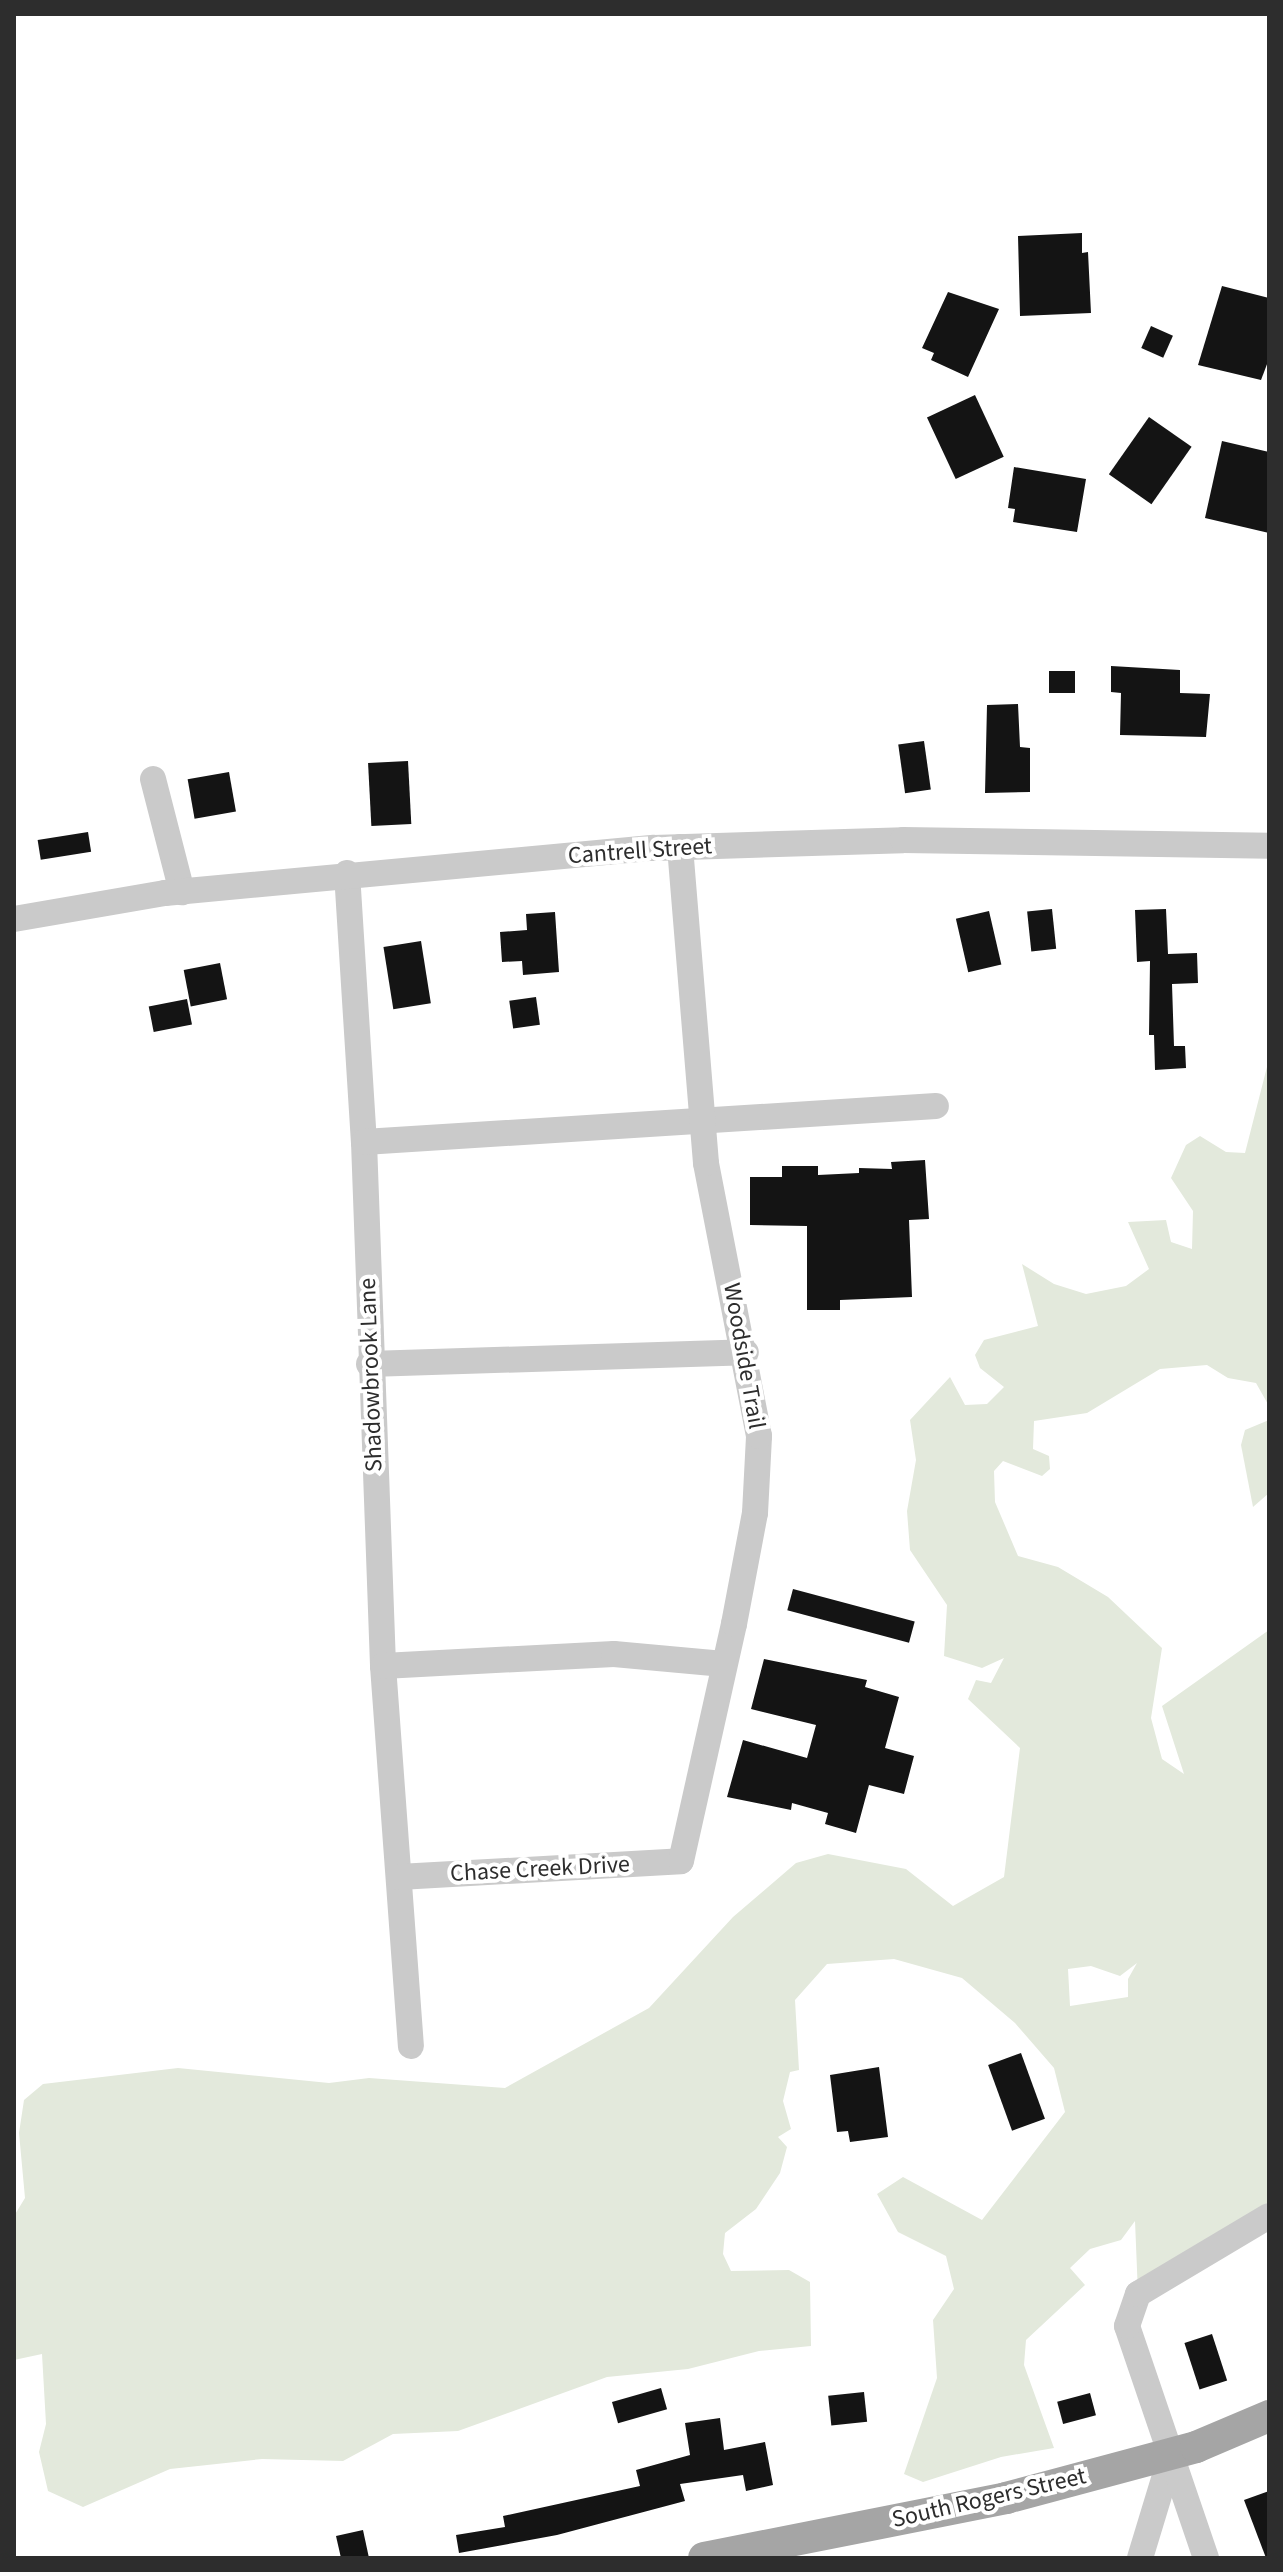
<!DOCTYPE html>
<html>
<head>
<meta charset="utf-8">
<style>
	body { margin:0 }
	#map { position:relative; width:1283px; height:2572px; overflow:hidden; background:#fff; font-family:"Source Sans 3",sans-serif }
	div>[style] { position:absolute }
	[style*='--x'] { left:calc(var(--x)*1px); top:calc(var(--y)*1px); width:calc(var(--w)*1px); rotate:calc(var(--a)*1deg) }
	.green>* { inset:0; background:#e3e9dc }
	.building>* { inset:0; background:#141414; transform-origin:0 0 }
	.minor>* { height:26px; margin:-13px; padding:0 13px; transform-origin:13px; border-radius:13px; background:#cacaca }
	.major>* { height:32px; margin:-16px; padding:0 16px; transform-origin:16px; border-radius:16px; background:#a5a5a5 }
	span { translate:-50% -50%; white-space:nowrap; text-align:center; line-height:1.15; -webkit-text-stroke:8px #fff; paint-order:stroke }
	.street-label { font-size:24px; color:#2d2d2d }
	.frame { position:absolute; inset:0; border:16px solid #2d2d2d; pointer-events:none }
</style>
</head>
<body>
<div id="map">
	<div class="green">
		<div style="clip-path:polygon(evenodd,1269px 1059px,1269px 1406px,1256px 1383px,1228px 1378px,1207px 1365px,1160px 1369px,1087px 1413px,1034px 1421px,1033px 1449px,1049px 1456px,1050px 1469px,1042px 1476px,1003px 1461px,994px 1471px,995px 1502px,1018px 1556px,1058px 1567px,1108px 1597px,1162px 1648px,1151px 1718px,1162px 1759px,1184px 1774px,1162px 1706px,1269px 1630px,1269px 2216px,1138px 2294px,1135px 2221px,1121px 2240px,1090px 2249px,1070px 2268px,1085px 2285px,1026px 2340px,1024px 2365px,1054px 2448px,1001px 2457px,923px 2482px,904px 2474px,937px 2378px,933px 2320px,954px 2289px,946px 2256px,898px 2232px,877px 2194px,903px 2177px,982px 2220px,1065px 2112px,1054px 2068px,1015px 2023px,962px 1978px,894px 1959px,827px 1964px,795px 2000px,799px 2070px,790px 2072px,783px 2101px,791px 2129px,778px 2137px,787px 2147px,780px 2173px,756px 2209px,725px 2233px,723px 2254px,731px 2271px,789px 2270px,810px 2282px,811px 2346px,759px 2351px,688px 2369px,607px 2377px,458px 2431px,393px 2434px,343px 2461px,262px 2459px,170px 2469px,83px 2507px,48px 2491px,39px 2452px,46px 2424px,42px 2354px,14px 2360px,14px 2216px,25px 2198px,19px 2133px,24px 2100px,43px 2084px,178px 2068px,329px 2083px,369px 2078px,505px 2088px,649px 2008px,733px 1917px,796px 1863px,828px 1854px,906px 1869px,953px 1906px,1004px 1877px,1020px 1748px,968px 1699px,976px 1680px,991px 1683px,1004px 1658px,982px 1668px,944px 1656px,947px 1605px,910px 1550px,907px 1511px,916px 1460px,910px 1420px,950px 1377px,965px 1405px,987px 1404px,1004px 1387px,980px 1368px,975px 1355px,984px 1340px,1038px 1326px,1022px 1264px,1054px 1284px,1086px 1294px,1126px 1286px,1149px 1269px,1128px 1222px,1166px 1220px,1171px 1242px,1192px 1249px,1193px 1211px,1171px 1178px,1186px 1145px,1200px 1136px,1226px 1152px,1245px 1153px,1269px 1059px,1137px 1963px,1128px 1979px,1128px 1997px,1070px 2006px,1068px 1969px,1091px 1966px,1120px 1976px,1137px 1963px)"></div>
		<div style="clip-path:polygon(1269px 1420px,1269px 1493px,1253px 1507px,1241px 1445px,1245px 1430px)"></div>
	</div>
	<div class="building">
		<div style="clip-path:polygon(1082px 233px,1082px 253px,1088px 252px,1091px 313px,1020px 316px,1018px 236px)"></div>
		<div style="clip-path:polygon(1222px 286px,1269px 298px,1269px 359px,1261px 380px,1198px 365px)"></div>
		<div style="clip-path:polygon(948px 292px,999px 309px,968px 377px,931px 360px,934px 353px,922px 348px)"></div>
		<div style="left:1151px;top:326px;width:24px;height:24px;rotate:24deg"></div>
		<div style="left:975px;top:395px;width:68px;height:53px;rotate:65deg"></div>
		<div style="left:1149px;top:417px;width:52px;height:70px;rotate:35deg"></div>
		<div style="clip-path:polygon(1222px 441px,1269px 452px,1269px 533px,1205px 518px)"></div>
		<div style="clip-path:polygon(1014px 467px,1086px 479px,1077px 532px,1013px 522px,1015px 509px,1008px 508px)"></div>
		<div style="clip-path:polygon(1111px 666px,1180px 670px,1180px 693px,1210px 694px,1206px 737px,1120px 735px,1121px 693px,1111px 692px)"></div>
		<div style="left:1049px;top:671px;width:26px;height:22px"></div>
		<div style="clip-path:polygon(1018px 704px,1020px 747px,1030px 748px,1030px 792px,985px 793px,987px 705px)"></div>
		<div style="left:924px;top:741px;width:49px;height:26px;rotate:82deg"></div>
		<div style="left:408px;top:761px;width:63px;height:40px;rotate:87deg"></div>
		<div style="left:229px;top:772px;width:40px;height:42px;rotate:80deg"></div>
		<div style="left:88px;top:832px;width:20px;height:51px;rotate:81deg"></div>
		<div style="left:1052px;top:909px;width:40px;height:25px;rotate:84deg"></div>
		<div style="clip-path:polygon(1166px 909px,1168px 954px,1197px 953px,1198px 983px,1172px 984px,1174px 1046px,1185px 1046px,1186px 1068px,1155px 1070px,1154px 1035px,1149px 1035px,1150px 961px,1137px 962px,1135px 910px)"></div>
		<div style="left:989px;top:911px;width:55px;height:34px;rotate:77deg"></div>
		<div style="clip-path:polygon(555px 912px,559px 972px,523px 975px,522px 961px,502px 962px,500px 932px,527px 930px,526px 914px)"></div>
		<div style="left:421px;top:941px;width:63px;height:38px;rotate:81deg"></div>
		<div style="left:220px;top:963px;width:37px;height:37px;rotate:79deg"></div>
		<div style="left:536px;top:997px;width:28px;height:27px;rotate:82deg"></div>
		<div style="left:187px;top:999px;width:26px;height:39px;rotate:79deg"></div>
		<div style="clip-path:polygon(925px 1160px,929px 1219px,909px 1220px,912px 1297px,840px 1300px,840px 1310px,807px 1310px,807px 1226px,750px 1225px,750px 1177px,782px 1177px,782px 1166px,818px 1166px,818px 1175px,859px 1173px,859px 1168px,892px 1169px,891px 1162px)"></div>
		<div style="left:793px;top:1589px;width:126px;height:22px;rotate:15deg"></div>
		<div style="clip-path:polygon(764px 1659px,867px 1680px,865px 1687px,899px 1697px,885px 1748px,914px 1756px,904px 1794px,869px 1785px,856px 1833px,825px 1824px,828px 1813px,792px 1803px,791px 1810px,727px 1797px,743px 1740px,807px 1758px,816px 1725px,751px 1709px)"></div>
		<div style="left:1021px;top:2053px;width:70px;height:35px;rotate:70deg"></div>
		<div style="clip-path:polygon(879px 2067px,888px 2137px,850px 2142px,848px 2131px,837px 2132px,830px 2075px)"></div>
		<div style="left:1212px;top:2334px;width:49px;height:29px;rotate:72deg"></div>
		<div style="left:661px;top:2388px;width:22px;height:51px;rotate:74deg"></div>
		<div style="left:864px;top:2392px;width:30px;height:36px;rotate:84deg"></div>
		<div style="left:1090px;top:2393px;width:23px;height:34px;rotate:75deg"></div>
		<div style="clip-path:polygon(720px 2418px,724px 2450px,765px 2442px,773px 2485px,746px 2491px,743px 2475px,680px 2484px,685px 2501px,557px 2535px,459px 2553px,456px 2535px,505px 2527px,503px 2516px,640px 2486px,636px 2470px,690px 2455px,685px 2423px)"></div>
		<div style="clip-path:polygon(1269px 2491px,1269px 2558px,1266px 2558px,1244px 2500px)"></div>
		<div style="clip-path:polygon(363px 2530px,369px 2558px,341px 2558px,336px 2536px)"></div>
	</div>
	<div class="minor">
		<div style="--x:153;--y:779;--w:117;--a:75.6"></div>
		<div style="--x:347;--y:873;--w:270;--a:86.4"></div>
		<div style="--x:364;--y:1142;--w:524;--a:87.92"></div>
		<div style="--x:383;--y:1666;--w:381;--a:85.8"></div>
		<div style="--x:14;--y:919;--w:153;--a:-9.8"></div>
		<div style="--x:165;--y:893;--w:491;--a:-5.3"></div>
		<div style="--x:654;--y:848;--w:249;--a:-1.8"></div>
		<div style="--x:903;--y:840;--w:366;--a:0.9"></div>
		<div style="--x:364;--y:1142;--w:573;--a:-3.6"></div>
		<div style="--x:369;--y:1364;--w:377;--a:-1.8"></div>
		<div style="--x:383;--y:1666;--w:231;--a:-3"></div>
		<div style="--x:614;--y:1654;--w:110;--a:5.2"></div>
		<div style="--x:399;--y:1877;--w:282;--a:-3.2"></div>
		<div style="--x:681;--y:1861;--w:243;--a:-77.4"></div>
		<div style="--x:734;--y:1624;--w:113;--a:-79.3"></div>
		<div style="--x:755;--y:1513;--w:77;--a:-87"></div>
		<div style="--x:759;--y:1436;--w:278;--a:-101"></div>
		<div style="--x:706;--y:1163;--w:317;--a:-94.7"></div>
		<div style="--x:1140;--y:2558;--w:110;--a:-73.1"></div>
		<div style="--x:1206;--y:2558;--w:245;--a:-108.8"></div>
		<div style="--x:1127;--y:2326;--w:34;--a:-71"></div>
		<div style="--x:1138;--y:2294;--w:152;--a:-30.8"></div>
	</div>
	<div class="major">
		<div style="--x:704;--y:2558;--w:308;--a:-11.2"></div>
		<div style="--x:1006;--y:2498;--w:197;--a:-15"></div>
		<div style="--x:1196;--y:2447;--w:79;--a:-23"></div>
	</div>
	<div class="street-label">
		<span style="left:640px;top:851px;rotate:-4deg">Cantrell Street</span>
		<span style="left:744px;top:1356px;rotate:80deg">Woodside Trail</span>
		<span style="left:371px;top:1375px;rotate:-92deg">Shadowbrook Lane</span>
		<span style="left:540px;top:1869px;rotate:-3deg">Chase Creek Drive</span>
		<span style="left:989px;top:2498px;rotate:-13deg">South Rogers Street</span>
	</div>
	<div class="frame"></div>
</div>
</body>
</html>
